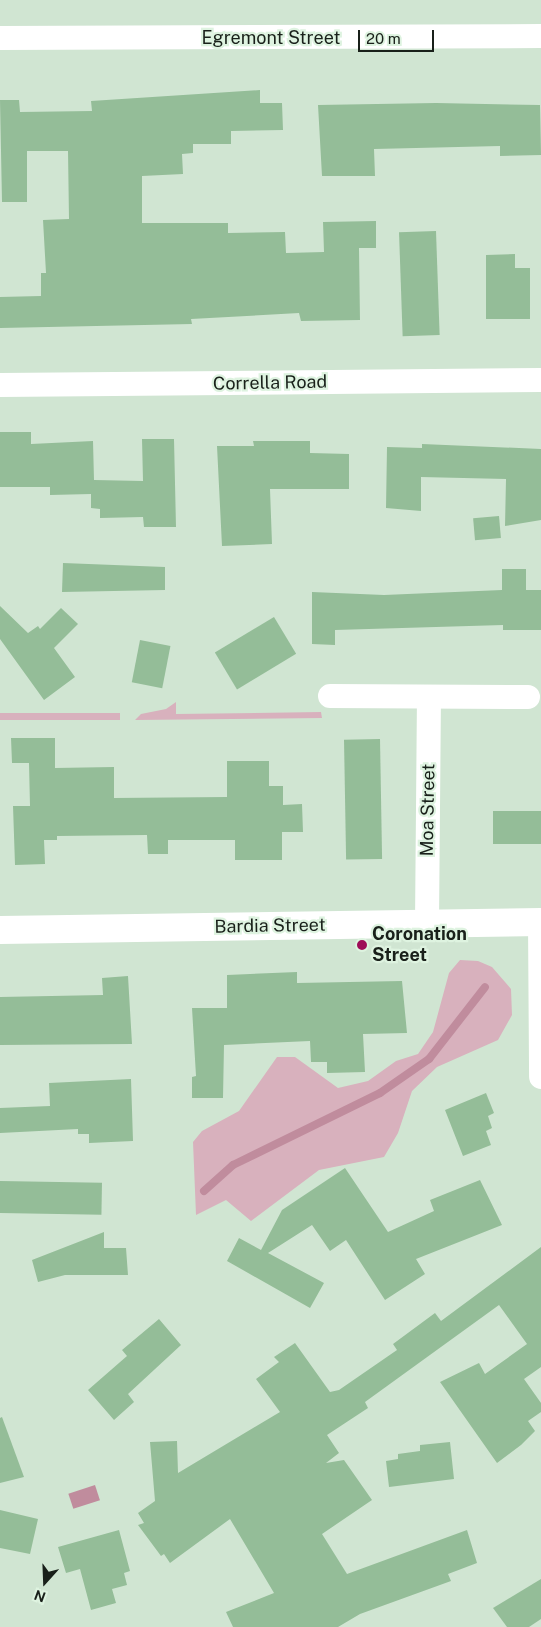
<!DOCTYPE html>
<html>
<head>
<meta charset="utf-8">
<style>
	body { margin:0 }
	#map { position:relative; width:541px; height:1627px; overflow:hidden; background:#d0e5d2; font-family:"Public Sans",sans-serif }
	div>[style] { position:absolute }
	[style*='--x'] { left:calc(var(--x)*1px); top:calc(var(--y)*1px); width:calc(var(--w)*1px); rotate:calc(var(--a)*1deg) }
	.green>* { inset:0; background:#d8b1bd; transform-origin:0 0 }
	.water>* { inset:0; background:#c08c9d; transform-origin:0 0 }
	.stream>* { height:8px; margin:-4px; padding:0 4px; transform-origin:4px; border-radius:4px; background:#c08c9d }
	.building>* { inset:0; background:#94bd98; transform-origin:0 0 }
	.minor>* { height:24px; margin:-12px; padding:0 12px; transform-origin:12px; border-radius:12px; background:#fff }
	.tertiary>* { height:28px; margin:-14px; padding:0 14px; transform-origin:14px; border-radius:14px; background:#fff }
	.dots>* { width:14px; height:14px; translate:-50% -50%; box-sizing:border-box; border:2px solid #def3e0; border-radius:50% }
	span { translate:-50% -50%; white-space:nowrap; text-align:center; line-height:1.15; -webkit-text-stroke:4.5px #def3e0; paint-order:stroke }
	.street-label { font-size:18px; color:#19201a }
	.poi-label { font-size:18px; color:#19201a; font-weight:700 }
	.left { translate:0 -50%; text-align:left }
	.north { position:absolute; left:20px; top:1557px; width:50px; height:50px; -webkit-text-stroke:4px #def3e0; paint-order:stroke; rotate:200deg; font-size:14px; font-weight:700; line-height:20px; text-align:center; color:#19201a }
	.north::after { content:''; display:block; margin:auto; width:18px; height:22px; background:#19201a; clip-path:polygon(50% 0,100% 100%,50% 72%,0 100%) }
	.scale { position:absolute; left:358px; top:30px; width:76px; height:22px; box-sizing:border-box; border:2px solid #19201a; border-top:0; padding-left:6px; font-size:15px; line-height:18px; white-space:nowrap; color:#19201a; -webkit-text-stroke:4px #def3e0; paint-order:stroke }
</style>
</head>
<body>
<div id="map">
	<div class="green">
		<div style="clip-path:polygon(176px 702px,176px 714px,321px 712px,322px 718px,135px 720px,141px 714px,166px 709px)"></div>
		<div style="left:120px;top:713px;width:7px;height:120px;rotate:90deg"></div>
		<div style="clip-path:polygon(460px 960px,478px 961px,492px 967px,511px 989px,512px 1015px,498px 1040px,437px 1067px,412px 1091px,398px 1133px,384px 1157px,319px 1170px,251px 1221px,226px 1200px,196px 1215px,193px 1142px,202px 1131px,239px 1111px,277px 1057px,295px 1057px,338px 1088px,368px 1081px,396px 1061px,418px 1054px,433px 1032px,449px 973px)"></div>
	</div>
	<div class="water">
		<div style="left:95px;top:1485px;width:16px;height:28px;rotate:72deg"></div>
	</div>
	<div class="stream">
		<div style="--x:204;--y:1191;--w:39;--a:-42"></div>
		<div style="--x:233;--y:1165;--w:164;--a:-26.1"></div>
		<div style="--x:380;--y:1093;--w:60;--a:-34.8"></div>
		<div style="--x:429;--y:1059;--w:91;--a:-52.1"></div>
	</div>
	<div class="building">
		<div style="clip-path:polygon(260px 90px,260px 103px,282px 103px,283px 130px,231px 131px,231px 144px,193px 144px,193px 153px,182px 154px,183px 174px,142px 176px,142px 223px,228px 223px,228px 233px,285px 232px,286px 253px,324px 252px,323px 222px,376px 221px,376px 248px,359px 248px,360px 320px,301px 321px,299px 313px,191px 319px,192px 324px,0 328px,0 297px,41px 296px,41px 273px,46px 273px,43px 220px,69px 219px,68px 151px,27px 151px,27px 202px,2px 202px,0 100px,19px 100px,20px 112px,92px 111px,91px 101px)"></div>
		<div style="clip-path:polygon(436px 103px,540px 105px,541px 155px,500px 156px,500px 146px,374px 149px,375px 176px,322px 176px,318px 105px)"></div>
		<div style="left:436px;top:231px;width:104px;height:37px;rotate:88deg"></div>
		<div style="clip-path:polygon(515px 254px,515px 268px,530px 268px,530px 319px,486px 319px,486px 255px)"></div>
		<div style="clip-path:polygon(0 432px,31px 432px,31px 444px,93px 441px,94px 480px,143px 481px,142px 439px,174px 439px,176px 527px,144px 527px,143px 517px,100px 518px,100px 509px,91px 508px,91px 494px,50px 495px,50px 487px,0 487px)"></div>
		<div style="clip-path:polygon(253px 441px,310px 441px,310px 453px,349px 454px,349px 489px,270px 489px,272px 544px,222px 546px,217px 446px,254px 446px)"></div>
		<div style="clip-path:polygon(422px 444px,541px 449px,541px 520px,505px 526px,506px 479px,421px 477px,421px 511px,386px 508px,387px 447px,422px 448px)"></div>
		<div style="left:499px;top:516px;width:22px;height:26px;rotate:85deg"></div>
		<div style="clip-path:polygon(63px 563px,165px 567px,165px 590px,62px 592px)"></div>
		<div style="clip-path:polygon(502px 569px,526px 569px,526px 590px,541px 590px,541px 630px,503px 630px,503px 625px,335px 630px,335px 645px,312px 644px,312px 592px,384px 595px,502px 590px)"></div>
		<div style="clip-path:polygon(0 606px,28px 633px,38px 626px,40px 629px,61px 608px,78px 624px,54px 648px,75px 677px,44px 700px,0 639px)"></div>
		<div style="left:274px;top:617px;width:43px;height:69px;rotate:59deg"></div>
		<div style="left:140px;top:640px;width:31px;height:43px;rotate:11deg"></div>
		<div style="clip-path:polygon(11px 738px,55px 738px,55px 768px,114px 767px,114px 798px,227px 797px,227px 761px,269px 761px,269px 786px,283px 786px,283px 805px,302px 804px,303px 832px,282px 832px,282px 860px,235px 860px,235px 840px,168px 840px,168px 854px,148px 854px,147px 835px,57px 836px,57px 840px,44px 840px,45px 864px,15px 865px,13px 806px,30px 806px,29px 763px,12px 763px)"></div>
		<div style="left:380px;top:739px;width:120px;height:36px;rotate:89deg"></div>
		<div style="left:493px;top:811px;width:48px;height:33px"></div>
		<div style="clip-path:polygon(297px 972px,297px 983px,402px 981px,407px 1033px,363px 1034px,365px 1072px,327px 1073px,327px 1062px,311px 1062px,310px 1041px,224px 1045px,223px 1098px,192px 1098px,192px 1077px,196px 1076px,192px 1008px,227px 1008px,227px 975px)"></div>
		<div style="clip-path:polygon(128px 976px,132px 1044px,0 1045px,0 997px,103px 995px,102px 978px)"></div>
		<div style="clip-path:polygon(131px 1079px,133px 1141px,89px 1143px,89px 1134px,78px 1134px,78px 1129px,0 1133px,0 1108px,50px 1106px,49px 1083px)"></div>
		<div style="clip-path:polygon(486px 1093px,494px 1113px,488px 1116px,492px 1128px,486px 1131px,491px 1145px,463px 1156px,445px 1110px)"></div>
		<div style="clip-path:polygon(345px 1168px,388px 1232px,434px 1211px,430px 1200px,480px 1180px,502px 1225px,416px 1259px,425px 1274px,385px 1300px,346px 1240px,330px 1251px,312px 1225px,268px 1253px,324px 1283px,310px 1308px,227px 1261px,239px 1238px,261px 1250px,282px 1210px)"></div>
		<div style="left:0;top:1181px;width:102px;height:32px;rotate:1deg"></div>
		<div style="clip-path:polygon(104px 1232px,104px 1248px,126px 1248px,128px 1275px,65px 1275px,38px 1282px,32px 1260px)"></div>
		<div style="clip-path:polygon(541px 1247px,541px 1367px,524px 1379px,541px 1403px,541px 1412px,528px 1421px,535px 1431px,521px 1445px,497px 1463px,440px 1382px,479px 1363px,485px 1374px,527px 1344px,499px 1305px,365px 1402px,368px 1408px,327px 1435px,339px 1453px,326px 1463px,344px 1460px,372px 1500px,322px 1534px,347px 1574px,467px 1530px,477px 1563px,448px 1574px,451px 1581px,360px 1614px,338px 1627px,233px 1627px,226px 1612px,274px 1593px,230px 1519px,170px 1563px,164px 1554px,161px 1556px,138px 1525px,144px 1523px,138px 1513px,155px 1501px,150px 1442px,177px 1441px,178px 1473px,280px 1412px,256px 1379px,279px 1362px,274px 1357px,295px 1343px,330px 1392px,339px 1390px,397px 1350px,393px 1344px,435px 1313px,441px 1321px)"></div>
		<div style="clip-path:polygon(159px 1319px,181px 1345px,128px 1394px,134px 1402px,114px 1420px,88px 1390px,127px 1356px,122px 1350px)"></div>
		<div style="clip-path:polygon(2px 1417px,24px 1477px,0 1483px,0 1418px)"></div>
		<div style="clip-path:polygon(450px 1442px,454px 1479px,389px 1487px,386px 1461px,398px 1459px,398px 1454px,420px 1451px,420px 1445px)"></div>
		<div style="clip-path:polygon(0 1510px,38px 1519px,30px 1554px,0 1548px)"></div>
		<div style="clip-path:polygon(119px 1530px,130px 1571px,124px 1573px,127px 1585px,112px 1589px,116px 1603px,91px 1610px,80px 1569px,66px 1573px,58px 1547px)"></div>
		<div style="clip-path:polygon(541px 1579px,541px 1619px,529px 1627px,507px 1627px,493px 1608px)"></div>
	</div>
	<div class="minor">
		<div style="--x:0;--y:38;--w:541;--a:-0.21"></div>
		<div style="--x:0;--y:385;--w:541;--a:-0.53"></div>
		<div style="--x:330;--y:696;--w:198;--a:0.3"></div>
		<div style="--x:540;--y:922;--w:155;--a:89.6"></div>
		<div style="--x:427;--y:923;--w:226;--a:-89.5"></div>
	</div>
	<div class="tertiary">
		<div style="--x:0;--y:930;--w:541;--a:-0.85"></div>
	</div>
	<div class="dots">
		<div style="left:362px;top:945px;background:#9e0d58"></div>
	</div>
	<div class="street-label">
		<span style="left:271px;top:38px">Egremont Street</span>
		<span style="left:270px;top:383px;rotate:-1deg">Corrella Road</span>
		<span style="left:428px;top:810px;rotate:-89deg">Moa Street</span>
		<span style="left:270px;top:926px;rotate:-1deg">Bardia Street</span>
	</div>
	<div class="poi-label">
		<span class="left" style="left:372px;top:945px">Coronation<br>Street</span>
	</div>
	<div class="north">N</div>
	<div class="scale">20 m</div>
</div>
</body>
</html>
